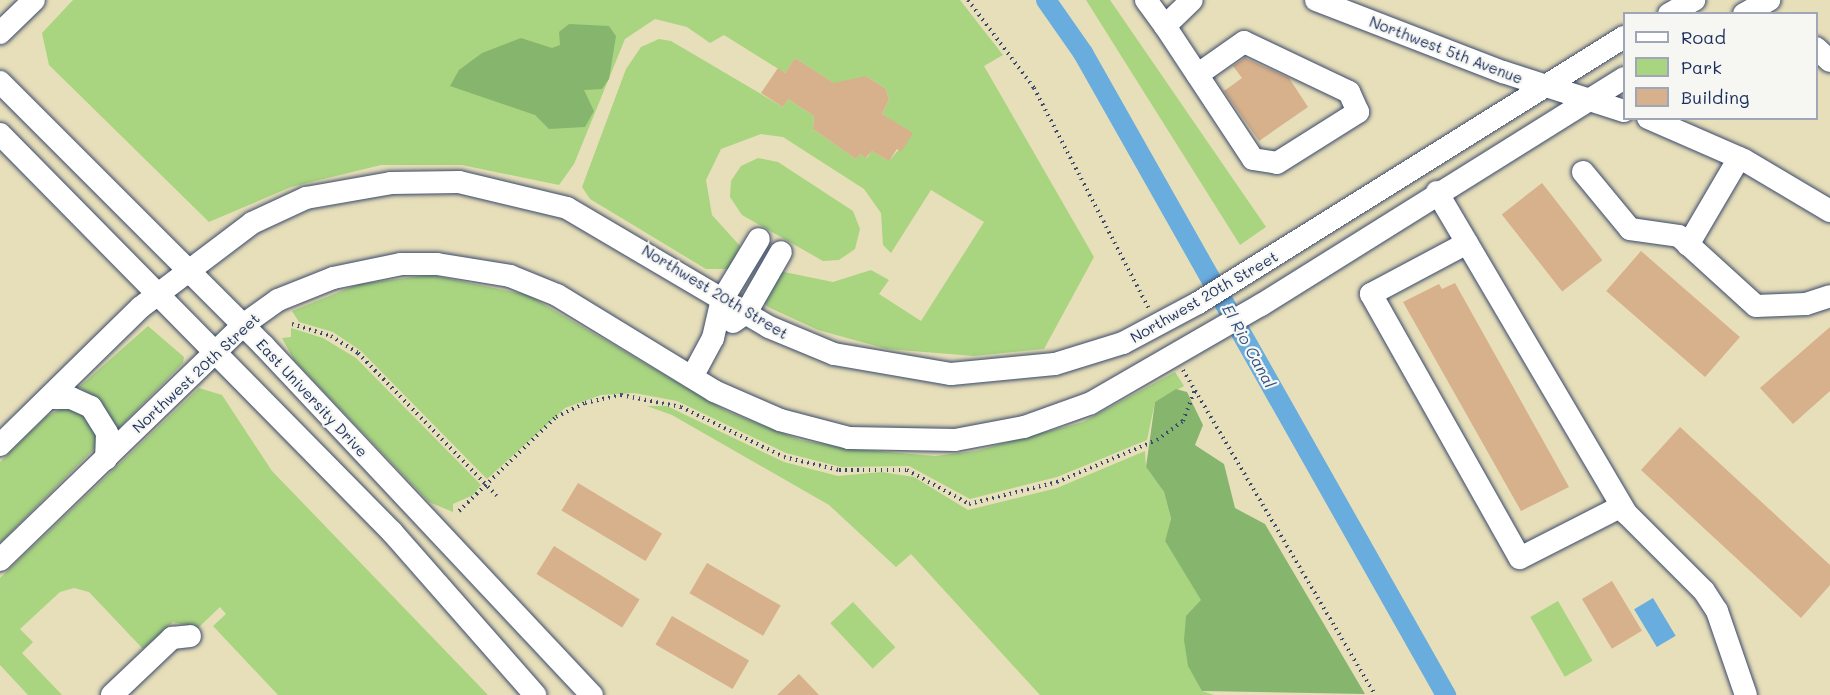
<!DOCTYPE html>
<html>
<head>
<meta charset="utf-8">
<style>
	body { margin:0 }
	#map { position:relative; width:1830px; height:695px; overflow:hidden; background:#e7dfb9; font-family:Mali,sans-serif }
	div>[style] { position:absolute }
	[style*='--x'] { left:calc(var(--x)*1px); top:calc(var(--y)*1px); width:calc(var(--w)*1px); rotate:calc(var(--a)*1deg) }
	.green>* { inset:0; background:#a9d480; transform-origin:0 0 }
	.forest>* { inset:0; background:#86b66e }
	.water>* { inset:0; background:#69acde; transform-origin:0 0 }
	.canal>* { height:20px; margin:-10px; padding:0 10px; transform-origin:10px; border-radius:10px; background:#69acde }
	.building>* { inset:0; background:#d7b08c; transform-origin:0 0 }
	.path>* { height:4px; margin-top:-2px; transform-origin:0; background:repeating-linear-gradient(90deg,#3a496c 0 1.5px,transparent 0 6px) }
	.roads { filter:drop-shadow(0 0 2px #3a496c) drop-shadow(0 0 2px #3a496c) }
	.minor>* { height:22px; margin:-11px; padding:0 11px; transform-origin:11px; border-radius:11px; background:#fff }
	span { translate:-50% -50%; white-space:nowrap; text-align:center; line-height:1.15; -webkit-text-stroke:4.5px #f6f6f2; paint-order:stroke }
	.street-label { font-size:15px; color:#1b2f5e }
	.water-label { font-size:16px; color:#325484; font-style:italic }
	.legend { position:absolute; left:1623px; top:12px; width:195px; height:108px; box-sizing:border-box; background:#f6f6f2; border:2px solid #9ea6b7; margin:0; padding:8px 10px; list-style:none; font-size:18px; color:#1b2f5e }
	.legend li { display:flex; align-items:center; gap:12px; height:30px }
	.legend b { width:30px; border:2px solid #9ea6b7 }
</style>
</head>
<body>
<div id="map">
	<div class="green">
		<div style="clip-path:polygon(73px 0,960px 0,1003px 55px,984px 66px,1094px 257px,1044px 349px,974px 356px,887px 349px,818px 330px,768px 307px,763px 302px,779px 271px,833px 282px,871px 270px,889px 280px,879px 294px,921px 321px,984px 222px,931px 190px,891px 253px,883px 245px,881px 213px,864px 189px,783px 137px,761px 134px,721px 149px,706px 180px,712px 215px,740px 246px,729px 269px,706px 269px,590px 199px,582px 187px,626px 69px,641px 47px,659px 39px,671px 41px,783px 107px,788px 99px,814px 116px,813px 129px,856px 159px,860px 154px,867px 158px,872px 151px,889px 161px,912px 134px,882px 114px,889px 100px,886px 89px,866px 76px,840px 87px,795px 58px,785px 73px,724px 35px,710px 43px,687px 27px,655px 19px,625px 39px,574px 164px,559px 185px,462px 165px,381px 165px,291px 187px,209px 222px,49px 65px,42px 33px)"></div>
		<div style="clip-path:polygon(1086px 0,1110px 0,1266px 227px,1240px 245px)"></div>
		<div style="clip-path:polygon(758px 158px,778px 162px,853px 211px,860px 229px,855px 249px,839px 260px,823px 261px,742px 215px,730px 197px,731px 181px,741px 166px)"></div>
		<div style="clip-path:polygon(430px 275px,528px 295px,726px 411px,800px 440px,853px 449px,935px 456px,976px 451px,1083px 422px,1175px 372px,1184px 386px,1155px 402px,1147px 440px,1057px 477px,970px 499px,909px 466px,841px 467px,786px 453px,677px 401px,634px 393px,601px 395px,565px 408px,487px 479px,361px 351px,333px 332px,299px 322px,292px 311px,359px 284px)"></div>
		<div style="clip-path:polygon(148px 326px,184px 357px,183px 363px,117px 430px,102px 403px,79px 387px)"></div>
		<div style="clip-path:polygon(291px 328px,323px 338px,356px 358px,481px 485px,473px 495px,453px 504px,453px 512px,429px 502px,294px 360px,282px 338px,291px 337px)"></div>
		<div style="clip-path:polygon(199px 388px,222px 395px,272px 471px,488px 695px,278px 695px,213px 626px,226px 614px,220px 607px,198px 628px,173px 622px,143px 649px,89px 592px,74px 588px,60px 592px,20px 629px,33px 642px,22px 653px,62px 695px,28px 695px,0 665px,0 578px)"></div>
		<div style="clip-path:polygon(647px 406px,667px 406px,784px 462px,838px 476px,882px 472px,914px 477px,968px 510px,1057px 488px,1145px 451px,1146px 467px,1164px 492px,1171px 520px,1165px 541px,1202px 600px,1202px 691px,1214px 695px,1040px 695px,911px 554px,896px 567px,829px 505px,672px 415px)"></div>
		<div style="clip-path:polygon(64px 407px,92px 416px,98px 445px,0 543px,0 462px,47px 416px)"></div>
		<div style="left:1558px;top:601px;width:69px;height:32px;rotate:60deg"></div>
		<div style="left:853px;top:602px;width:62px;height:31px;rotate:47deg"></div>
	</div>
	<div class="forest">
		<div style="clip-path:polygon(569px 24px,609px 26px,616px 36px,609px 79px,602px 89px,584px 90px,594px 111px,585px 127px,549px 129px,535px 115px,450px 86px,459px 70px,482px 53px,521px 38px,552px 48px,560px 45px,559px 32px)"></div>
		<div style="clip-path:polygon(1176px 389px,1187px 392px,1203px 425px,1195px 445px,1224px 464px,1235px 508px,1265px 524px,1365px 694px,1202px 691px,1188px 666px,1184px 640px,1186px 616px,1201px 600px,1165px 541px,1171px 519px,1164px 492px,1146px 467px,1155px 402px)"></div>
	</div>
	<div class="water">
		<div style="left:1653px;top:598px;width:44px;height:22px;rotate:59deg"></div>
	</div>
	<div class="canal">
		<div style="--x:1046;--y:0;--w:65;--a:55.1"></div>
		<div style="--x:1083;--y:53;--w:738;--a:60.52"></div>
	</div>
	<div class="building">
		<div style="clip-path:polygon(795px 58px,834px 83px,866px 76px,886px 89px,889px 100px,882px 114px,913px 133px,901px 152px,897px 149px,889px 161px,872px 151px,866px 158px,860px 154px,856px 159px,813px 129px,814px 116px,788px 99px,783px 107px,761px 93px,778px 68px,785px 73px)"></div>
		<div style="clip-path:polygon(1245px 58px,1289px 78px,1308px 107px,1259px 141px,1224px 91px,1242px 78px,1233px 66px)"></div>
		<div style="left:1542px;top:183px;width:98px;height:51px;rotate:52deg"></div>
		<div style="left:1641px;top:251px;width:131px;height:53px;rotate:41deg"></div>
		<div style="clip-path:polygon(1455px 283px,1569px 487px,1521px 511px,1403px 302px,1439px 284px,1442px 289px)"></div>
		<div style="clip-path:polygon(1830px 327px,1830px 391px,1793px 424px,1760px 388px)"></div>
		<div style="clip-path:polygon(1680px 427px,1830px 565px,1830px 585px,1801px 618px,1641px 470px)"></div>
		<div style="left:578px;top:483px;width:98px;height:32px;rotate:31deg"></div>
		<div style="left:554px;top:546px;width:101px;height:33px;rotate:32deg"></div>
		<div style="left:707px;top:563px;width:85px;height:35px;rotate:30deg"></div>
		<div style="left:1612px;top:581px;width:58px;height:35px;rotate:59deg"></div>
		<div style="left:672px;top:616px;width:89px;height:33px;rotate:30deg"></div>
		<div style="clip-path:polygon(799px 674px,819px 695px,777px 695px)"></div>
	</div>
	<div class="path">
		<div style="--x:968;--y:0;--w:110;--a:53.1"></div>
		<div style="--x:1034;--y:88;--w:249;--a:62.5"></div>
		<div style="--x:292;--y:324;--w:41;--a:17.1"></div>
		<div style="--x:331;--y:336;--w:32;--a:32"></div>
		<div style="--x:358;--y:353;--w:199;--a:45.8"></div>
		<div style="--x:1183;--y:370;--w:377;--a:59.4"></div>
		<div style="--x:459;--y:511;--w:135;--a:-44.1"></div>
		<div style="--x:556;--y:417;--w:32;--a:-26"></div>
		<div style="--x:585;--y:403;--w:37;--a:-13"></div>
		<div style="--x:621;--y:395;--w:61;--a:11.3"></div>
		<div style="--x:681;--y:407;--w:114;--a:25.9"></div>
		<div style="--x:784;--y:457;--w:57;--a:13.3"></div>
		<div style="--x:839;--y:470;--w:68;--a:0"></div>
		<div style="--x:907;--y:470;--w:71;--a:28.7"></div>
		<div style="--x:969;--y:504;--w:91;--a:-14"></div>
		<div style="--x:1057;--y:482;--w:108;--a:-22.8"></div>
		<div style="--x:1157;--y:440;--w:32;--a:-36"></div>
		<div style="--x:1183;--y:421;--w:33;--a:-69"></div>
	</div>
	<div class="roads">
		<div class="minor">
			<div style="--x:1146;--y:0;--w:32;--a:54"></div>
			<div style="--x:1165;--y:26;--w:37;--a:-44"></div>
			<div style="--x:1316;--y:0;--w:200;--a:21.1"></div>
			<div style="--x:1503;--y:72;--w:127;--a:17.9"></div>
			<div style="--x:1669;--y:14;--w:29;--a:-29"></div>
			<div style="--x:1744;--y:14;--w:29;--a:-29"></div>
			<div style="--x:1165;--y:26;--w:159;--a:56.5"></div>
			<div style="--x:1253;--y:159;--w:24;--a:9"></div>
			<div style="--x:1277;--y:163;--w:96;--a:-32.2"></div>
			<div style="--x:1358;--y:112;--w:22;--a:-114"></div>
			<div style="--x:1349;--y:92;--w:116;--a:-154.5"></div>
			<div style="--x:1244;--y:42;--w:57;--a:144.9"></div>
			<div style="--x:0;--y:33;--w:47;--a:-44.1"></div>
			<div style="--x:1816;--y:48;--w:19;--a:43"></div>
			<div style="--x:0;--y:82;--w:373;--a:45"></div>
			<div style="--x:264;--y:346;--w:479;--a:46.8"></div>
			<div style="--x:1648;--y:118;--w:105;--a:23.6"></div>
			<div style="--x:1744;--y:160;--w:100;--a:30.7"></div>
			<div style="--x:0;--y:134;--w:559;--a:45.44"></div>
			<div style="--x:392;--y:532;--w:217;--a:48.7"></div>
			<div style="--x:1583;--y:172;--w:74;--a:50.5"></div>
			<div style="--x:1630;--y:229;--w:49;--a:8.1"></div>
			<div style="--x:1679;--y:236;--w:104;--a:42.3"></div>
			<div style="--x:1756;--y:306;--w:50;--a:-2.3"></div>
			<div style="--x:1806;--y:304;--w:25;--a:-18"></div>
			<div style="--x:1437;--y:192;--w:373;--a:59.5"></div>
			<div style="--x:1626;--y:513;--w:110;--a:45"></div>
			<div style="--x:1704;--y:591;--w:24;--a:57"></div>
			<div style="--x:1717;--y:611;--w:89;--a:71"></div>
			<div style="--x:1467;--y:243;--w:109;--a:152"></div>
			<div style="--x:1371;--y:294;--w:303;--a:60.6"></div>
			<div style="--x:1520;--y:558;--w:114;--a:-27"></div>
			<div style="--x:1688;--y:245;--w:101;--a:-59.6"></div>
			<div style="--x:733;--y:322;--w:16;--a:-35"></div>
			<div style="--x:746;--y:313;--w:70;--a:-60.2"></div>
			<div style="--x:692;--y:377;--w:44;--a:-61.7"></div>
			<div style="--x:713;--y:338;--w:39;--a:-77"></div>
			<div style="--x:722;--y:300;--w:71;--a:-58.8"></div>
			<div style="--x:49;--y:398;--w:22;--a:0"></div>
			<div style="--x:71;--y:398;--w:22;--a:24"></div>
			<div style="--x:91;--y:407;--w:31;--a:58"></div>
			<div style="--x:107;--y:433;--w:26;--a:92"></div>
			<div style="--x:0;--y:445;--w:197;--a:-44.4"></div>
			<div style="--x:141;--y:307;--w:139;--a:-37.1"></div>
			<div style="--x:252;--y:223;--w:60;--a:-24.8"></div>
			<div style="--x:306;--y:198;--w:86;--a:-10"></div>
			<div style="--x:391;--y:183;--w:68;--a:-0.8"></div>
			<div style="--x:459;--y:182;--w:111;--a:13.5"></div>
			<div style="--x:567;--y:208;--w:234;--a:30.5"></div>
			<div style="--x:769;--y:327;--w:70;--a:22.6"></div>
			<div style="--x:834;--y:354;--w:119;--a:9.7"></div>
			<div style="--x:951;--y:374;--w:104;--a:-5.5"></div>
			<div style="--x:1055;--y:364;--w:71;--a:-17.2"></div>
			<div style="--x:1123;--y:343;--w:85;--a:-28.1"></div>
			<div style="--x:1198;--y:303;--w:502;--a:-31.98"></div>
			<div style="--x:0;--y:560;--w:338;--a:-44"></div>
			<div style="--x:243;--y:325;--w:43;--a:-35.5"></div>
			<div style="--x:278;--y:300;--w:59;--a:-21.8"></div>
			<div style="--x:333;--y:278;--w:69;--a:-11.6"></div>
			<div style="--x:401;--y:264;--w:36;--a:0"></div>
			<div style="--x:437;--y:264;--w:74;--a:9.3"></div>
			<div style="--x:510;--y:276;--w:51;--a:22"></div>
			<div style="--x:557;--y:295;--w:184;--a:31.4"></div>
			<div style="--x:714;--y:391;--w:72;--a:23.7"></div>
			<div style="--x:780;--y:420;--w:71;--a:14.6"></div>
			<div style="--x:849;--y:438;--w:106;--a:1.1"></div>
			<div style="--x:955;--y:440;--w:70;--a:-10.7"></div>
			<div style="--x:1024;--y:427;--w:71;--a:-19.7"></div>
			<div style="--x:1091;--y:403;--w:196;--a:-30"></div>
			<div style="--x:1261;--y:305;--w:428;--a:-32"></div>
			<div style="--x:112;--y:695;--w:83;--a:-43.5"></div>
			<div style="--x:172;--y:638;--w:18;--a:-6"></div>
		</div>
	</div>
	<div class="street-label">
		<span style="left:1446px;top:50px;rotate:21deg">Northwest 5th Avenue</span>
		<span style="left:715px;top:292px;rotate:31deg">Northwest 20th Street</span>
		<span style="left:1204px;top:297px;rotate:-30deg">Northwest 20th Street</span>
		<span style="left:196px;top:373px;rotate:-43deg">Northwest 20th Street</span>
		<span style="left:312px;top:398px;rotate:47deg">East University Drive</span>
	</div>
	<div class="water-label">
		<span style="left:1249px;top:346px;rotate:61deg">El Rio Canal</span>
	</div>
	<ul class="legend">
	<li><b style="height:8px;background:#fff"></b>Road</li>
	<li><b style="height:16px;background:#a9d480"></b>Park</li>
	<li><b style="height:16px;background:#d7b08c"></b>Building</li>
	</ul>
</div>
</body>
</html>
